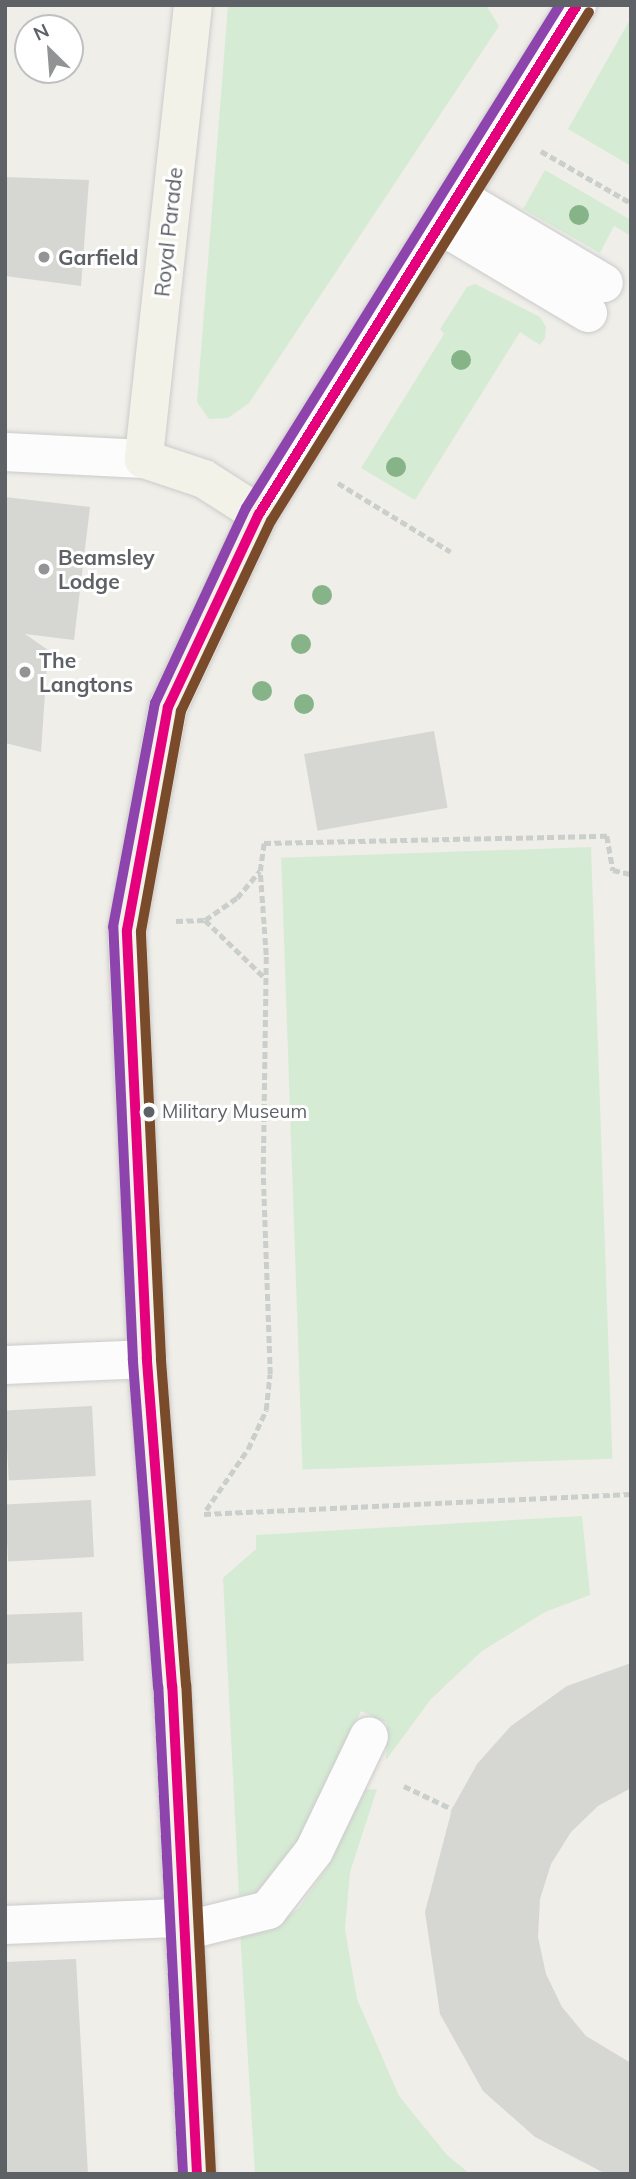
<!DOCTYPE html>
<html>
<head>
<meta charset="utf-8">
<style>
	body { margin:0 }
	#map { position:relative; width:636px; height:2179px; overflow:hidden; background:#efeee9; font-family:Mulish,sans-serif }
	div>[style] { position:absolute }
	[style*='--x'] { left:calc(var(--x)*1px); top:calc(var(--y)*1px); width:calc(var(--w)*1px); rotate:calc(var(--a)*1deg) }
	.green>* { inset:0; background:#d6ebd4; transform-origin:0 0 }
	.building>* { inset:0; background:#d6d6d3; transform-origin:0 0 }
	.path>* { height:4.5px; margin-top:-2.25px; transform-origin:0; background:repeating-linear-gradient(90deg,#cacfcb 0 7px,transparent 0 10.5px) }
	.roads { filter:drop-shadow(0 0 2px #cbcbcb) drop-shadow(0 0 2px #cbcbcb) }
	.minor>* { height:38px; margin:-19px; padding:0 19px; transform-origin:19px; border-radius:19px; background:#fdfcfc }
	.major>* { height:38px; margin:-19px; padding:0 19px; transform-origin:19px; border-radius:19px; background:#f3f2e9 }
	.bus-1>* { height:10px; margin:-5px; padding:0 5px; transform-origin:5px; border-radius:5px; background:#e5007d }
	.bus-2>* { height:10px; margin:-5px; padding:0 5px; transform-origin:5px; border-radius:5px; background:#7a4b2a }
	.bus-3>* { height:10px; margin:-5px; padding:0 5px; transform-origin:5px; border-radius:5px; background:#8e44ad }
	.trees>* { width:20px; height:20px; margin:-10px; border-radius:50%; background:#86b387 }
	.dots>* { width:19px; height:19px; translate:-50% -50%; box-sizing:border-box; border:4px solid #fff; border-radius:50% }
	span { translate:-50% -50%; white-space:nowrap; text-align:center; line-height:1.15; -webkit-text-stroke:6px #fff; paint-order:stroke }
	.bus-label { font-size:19px; color:#5e6267 }
	.left { translate:0 -50%; text-align:left }
	.street-label { font-size:21px; color:#5e6267 }
	.poi-label { font-size:21px; color:#5e6267; font-weight:700 }
	.frame { position:absolute; inset:0; border:7px solid #5e6267; pointer-events:none }
	.north { position:absolute; left:14px; top:14px; width:70px; height:70px; box-sizing:border-box; background:#fff; border:2px solid #bfc0c2; border-radius:50%; rotate:335deg; font-size:19px; font-weight:700; line-height:28px; text-align:center; color:#5e6267 }
	.north::after { content:''; display:block; margin:auto; width:24px; height:32px; background:#919394; clip-path:polygon(50% 0,100% 100%,50% 72%,0 100%) }
</style>
</head>
<body>
<div id="map">
	<div class="green">
		<div style="clip-path:polygon(228px 5px,486px 5px,499px 26px,249px 403px,228px 418px,209px 419px,197px 402px)"></div>
		<div style="clip-path:polygon(631px 18px,631px 166px,568px 129px)"></div>
		<div style="clip-path:polygon(545px 170px,631px 220px,631px 236px,614px 226px,600px 253px,523px 209px)"></div>
		<div style="clip-path:polygon(475px 284px,540px 317px,546px 327px,545px 338px,540px 345px,520px 332px,415px 500px,361px 468px,444px 334px,440px 329px,467px 287px)"></div>
		<div style="left:591px;top:847px;width:612px;height:310px;rotate:88deg"></div>
		<div style="clip-path:polygon(582px 1516px,590px 1595px,545px 1612px,482px 1651px,431px 1699px,386px 1760px,387px 1723px,361px 1711px,289px 1867px,255px 1895px,239px 1896px,223px 1578px,256px 1549px,256px 1535px)"></div>
		<div style="clip-path:polygon(377px 1789px,350px 1872px,345px 1929px,357px 1999px,399px 2096px,447px 2155px,470px 2174px,255px 2174px,240px 1930px,283px 1919px,298px 1909px,327px 1868px,361px 1790px)"></div>
	</div>
	<div class="building">
		<div style="clip-path:polygon(5px 177px,89px 180px,81px 286px,5px 276px)"></div>
		<div style="clip-path:polygon(5px 497px,90px 507px,74px 640px,25px 634px,48px 650px,41px 752px,5px 743px)"></div>
		<div style="left:434px;top:731px;width:78px;height:132px;rotate:80deg"></div>
		<div style="left:92px;top:1406px;width:70px;height:87px;rotate:87deg"></div>
		<div style="left:91px;top:1500px;width:57px;height:86px;rotate:87deg"></div>
		<div style="left:82px;top:1612px;width:49px;height:77px;rotate:88deg"></div>
		<div style="clip-path:polygon(631px 1663px,631px 1788px,598px 1806px,571px 1832px,551px 1864px,540px 1899px,538px 1937px,546px 1974px,562px 2007px,586px 2036px,631px 2063px,631px 2174px,606px 2174px,535px 2137px,483px 2091px,440px 2014px,425px 1912px,452px 1809px,477px 1764px,511px 1726px,567px 1686px)"></div>
		<div style="clip-path:polygon(76px 1959px,88px 2174px,5px 2174px,5px 1962px)"></div>
	</div>
	<div class="path">
		<div style="--x:541;--y:151;--w:104;--a:30"></div>
		<div style="--x:338;--y:483;--w:132;--a:31.4"></div>
		<div style="--x:205;--y:920;--w:83;--a:44"></div>
		<div style="--x:176;--y:921;--w:29;--a:-2"></div>
		<div style="--x:205;--y:920;--w:39;--a:-35"></div>
		<div style="--x:237;--y:898;--w:35;--a:-50"></div>
		<div style="--x:260;--y:871;--w:28;--a:-82"></div>
		<div style="--x:264;--y:843;--w:343;--a:-1.2"></div>
		<div style="--x:607;--y:836;--w:35;--a:80"></div>
		<div style="--x:613;--y:870;--w:18;--a:13"></div>
		<div style="--x:206;--y:1510;--w:74;--a:-55.5"></div>
		<div style="--x:248;--y:1449;--w:43;--a:-65.2"></div>
		<div style="--x:266;--y:1410;--w:36;--a:-84"></div>
		<div style="--x:270;--y:1374;--w:200;--a:-92"></div>
		<div style="--x:263;--y:1174;--w:219;--a:-89.2"></div>
		<div style="--x:266;--y:955;--w:84;--a:-94.1"></div>
		<div style="--x:204;--y:1514;--w:427;--a:-2.7"></div>
		<div style="--x:404;--y:1786;--w:53;--a:25.6"></div>
	</div>
	<div class="roads">
		<div class="minor">
			<div style="--x:460;--y:198;--w:167;--a:30.6"></div>
			<div style="--x:442;--y:226;--w:170;--a:30.8"></div>
			<div style="--x:5;--y:452;--w:139;--a:2.9"></div>
			<div style="--x:259;--y:514;--w:600;--a:-58"></div>
			<div style="--x:5;--y:1365;--w:142;--a:-2.4"></div>
			<div style="--x:5;--y:1925;--w:178;--a:-2.3"></div>
			<div style="--x:184;--y:1931;--w:87;--a:-14"></div>
			<div style="--x:268;--y:1910;--w:75;--a:-52.1"></div>
			<div style="--x:314;--y:1851;--w:127;--a:-64.4"></div>
		</div>
		<div class="major">
			<div style="--x:193;--y:5;--w:457;--a:96.2"></div>
			<div style="--x:144;--y:459;--w:63;--a:18.4"></div>
			<div style="--x:204;--y:479;--w:65;--a:32.5"></div>
			<div style="--x:259;--y:514;--w:213;--a:115.2"></div>
			<div style="--x:168;--y:707;--w:227;--a:100.4"></div>
			<div style="--x:127;--y:930;--w:429;--a:87.3"></div>
			<div style="--x:147;--y:1359;--w:328;--a:85.6"></div>
			<div style="--x:172;--y:1686;--w:489;--a:87.1"></div>
		</div>
	</div>
	<div class="bus-1">
		<div style="--x:197;--y:2174;--w:489;--a:-92.9"></div>
		<div style="--x:172;--y:1686;--w:328;--a:-94.4"></div>
		<div style="--x:147;--y:1359;--w:429;--a:-92.7"></div>
		<div style="--x:127;--y:930;--w:227;--a:-79.6"></div>
		<div style="--x:168;--y:707;--w:213;--a:-64.8"></div>
		<div style="--x:259;--y:514;--w:600;--a:-58"></div>
	</div>
	<div class="bus-2">
		<div style="--x:211;--y:2173;--w:489;--a:-92.9"></div>
		<div style="--x:186;--y:1685;--w:328;--a:-94.4"></div>
		<div style="--x:161;--y:1358;--w:427;--a:-92.7"></div>
		<div style="--x:141;--y:931;--w:224;--a:-79.7"></div>
		<div style="--x:181;--y:711;--w:210;--a:-64.7"></div>
		<div style="--x:271;--y:521;--w:600;--a:-58"></div>
	</div>
	<div class="bus-3">
		<div style="--x:183;--y:2174;--w:488;--a:-92.9"></div>
		<div style="--x:158;--y:1687;--w:328;--a:-94.4"></div>
		<div style="--x:133;--y:1360;--w:433;--a:-92.6"></div>
		<div style="--x:113;--y:927;--w:228;--a:-79.4"></div>
		<div style="--x:155;--y:703;--w:215;--a:-65"></div>
		<div style="--x:246;--y:508;--w:593;--a:-58.03"></div>
	</div>
	<div class="trees">
		<div style="left:579px;top:215px"></div>
		<div style="left:461px;top:360px"></div>
		<div style="left:396px;top:467px"></div>
		<div style="left:322px;top:595px"></div>
		<div style="left:301px;top:644px"></div>
		<div style="left:262px;top:691px"></div>
		<div style="left:304px;top:704px"></div>
	</div>
	<div class="dots">
		<div style="left:44px;top:257px;background:#919394"></div>
		<div style="left:44px;top:569px;background:#919394"></div>
		<div style="left:25px;top:672px;background:#919394"></div>
		<div style="left:149px;top:1112px;background:#5e6267"></div>
	</div>
	<div class="bus-label">
		<span class="left" style="left:162px;top:1112px">Military Museum</span>
	</div>
	<div class="street-label">
		<span style="left:168px;top:232px;rotate:-84deg">Royal Parade</span>
	</div>
	<div class="poi-label">
		<span class="left" style="left:58px;top:257px">Garfield</span>
		<span class="left" style="left:58px;top:569px">Beamsley<br>Lodge</span>
		<span class="left" style="left:39px;top:672px">The<br>Langtons</span>
	</div>
	<div class="frame"></div>
	<div class="north">N</div>
</div>
</body>
</html>
